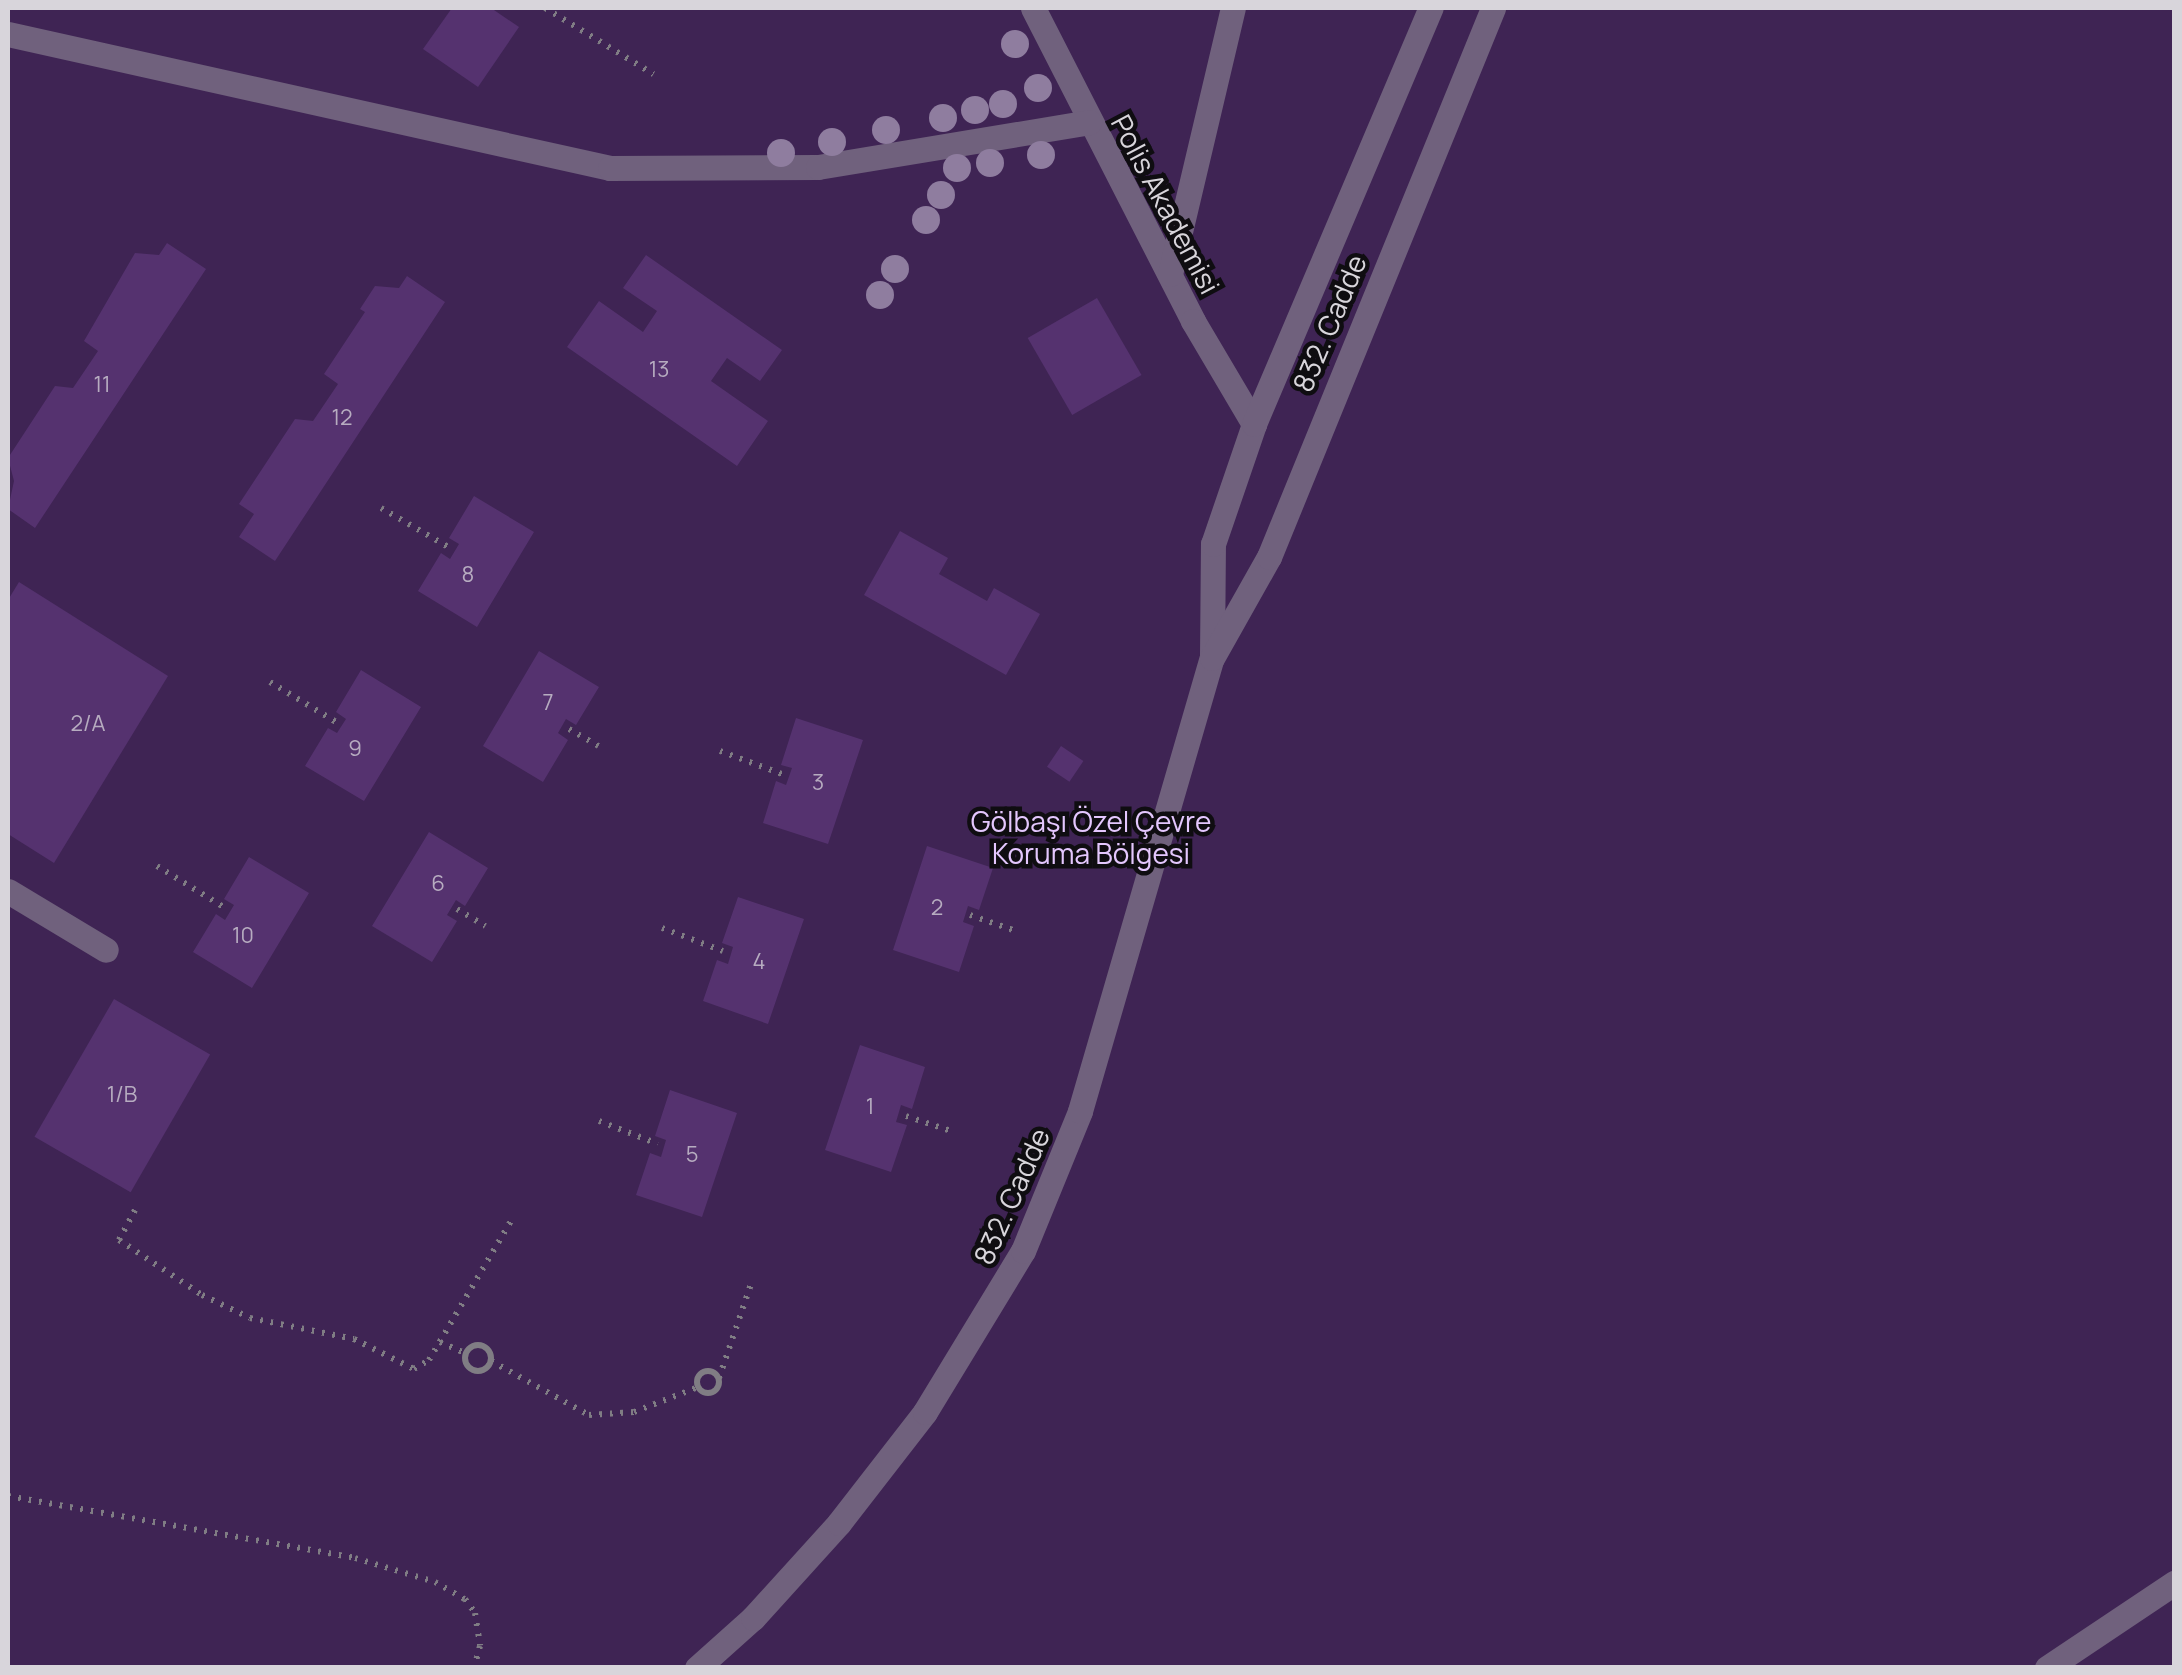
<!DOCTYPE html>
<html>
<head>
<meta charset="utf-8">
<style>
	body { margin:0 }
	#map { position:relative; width:2182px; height:1675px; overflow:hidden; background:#27232b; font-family:Manrope,sans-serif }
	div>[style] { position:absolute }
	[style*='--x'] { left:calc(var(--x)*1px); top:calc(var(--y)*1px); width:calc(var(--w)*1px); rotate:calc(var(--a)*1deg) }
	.green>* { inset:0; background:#3f2454; transform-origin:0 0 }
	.building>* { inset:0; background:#55326f; transform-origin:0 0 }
	.path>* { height:6px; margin-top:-3px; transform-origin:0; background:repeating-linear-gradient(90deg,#807d84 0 2.5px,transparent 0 10.5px) }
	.path>.ring { margin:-3px; padding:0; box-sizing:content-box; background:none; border:6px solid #807d84; border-radius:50% }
	.minor>* { height:25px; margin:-12.5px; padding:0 12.5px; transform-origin:12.5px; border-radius:12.5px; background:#70617d }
	.trees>* { width:28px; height:28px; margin:-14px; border-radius:50%; background:#8f7d9f }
	span { translate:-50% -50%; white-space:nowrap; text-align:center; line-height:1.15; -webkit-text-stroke:9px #0f0d11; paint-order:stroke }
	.number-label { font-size:22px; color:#b7acc0 }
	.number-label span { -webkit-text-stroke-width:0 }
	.street-label { font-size:28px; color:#d8d5db }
	.park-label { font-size:28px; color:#e4c7fe }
	.frame { position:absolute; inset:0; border:10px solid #d8d5db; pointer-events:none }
</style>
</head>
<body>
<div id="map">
	<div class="green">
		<div style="left:8px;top:8px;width:2166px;height:1660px"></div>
	</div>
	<div class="building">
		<div style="clip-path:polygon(452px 8px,491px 8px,519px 27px,478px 87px,423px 49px)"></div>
		<div style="clip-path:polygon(167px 243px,206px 269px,35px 528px,8px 509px,14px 481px,8px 458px,55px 386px,73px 388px,98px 351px,84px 341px,135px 253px,159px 255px)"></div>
		<div style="clip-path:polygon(646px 255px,782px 350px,760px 381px,727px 358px,711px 381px,768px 421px,737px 466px,567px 347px,599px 301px,643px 332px,657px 311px,623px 288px)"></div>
		<div style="clip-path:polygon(407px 276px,445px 302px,275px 561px,239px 537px,254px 514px,239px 504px,295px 419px,313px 421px,338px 384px,324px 374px,365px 312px,360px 309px,375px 286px,399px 288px)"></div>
		<div style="left:1097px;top:298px;width:89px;height:80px;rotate:60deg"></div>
		<div style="clip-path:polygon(474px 496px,534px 532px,477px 627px,418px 591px,441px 553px,450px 559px,459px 544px,449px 538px)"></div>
		<div style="clip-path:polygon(900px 531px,948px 558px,939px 574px,987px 601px,994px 588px,1040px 614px,1006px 675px,864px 595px)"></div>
		<div style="clip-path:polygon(19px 582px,168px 676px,54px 863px,8px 834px,8px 600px)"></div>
		<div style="clip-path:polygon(539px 651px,599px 687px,576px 725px,566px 719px,558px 733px,568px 740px,543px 782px,483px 746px)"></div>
		<div style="clip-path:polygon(361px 670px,421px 707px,364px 801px,305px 766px,328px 728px,337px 733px,346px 719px,336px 712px)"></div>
		<div style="clip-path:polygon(796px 718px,863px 740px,828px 844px,763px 823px,776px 781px,786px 785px,792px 768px,781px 765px)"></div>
		<div style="left:1061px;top:746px;width:27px;height:25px;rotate:34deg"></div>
		<div style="clip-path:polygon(429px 832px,488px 868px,465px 906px,456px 900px,447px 915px,457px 921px,432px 962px,372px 926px)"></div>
		<div style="clip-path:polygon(927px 846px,993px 868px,979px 910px,968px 906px,963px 922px,974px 926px,959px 972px,893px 950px)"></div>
		<div style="clip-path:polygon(249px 857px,309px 893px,252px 988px,193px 952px,216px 914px,225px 920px,234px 905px,224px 899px)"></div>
		<div style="clip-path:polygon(738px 897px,804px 919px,768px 1024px,703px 1001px,717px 960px,728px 964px,733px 947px,722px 943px)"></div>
		<div style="left:114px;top:999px;width:111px;height:159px;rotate:30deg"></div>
		<div style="clip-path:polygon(860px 1045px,925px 1067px,912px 1109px,901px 1105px,896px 1122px,907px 1125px,891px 1172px,825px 1150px)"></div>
		<div style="clip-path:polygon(670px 1090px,737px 1113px,702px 1217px,636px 1195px,650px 1153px,661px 1157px,666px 1140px,655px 1136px)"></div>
	</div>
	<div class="path">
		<div style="--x:545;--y:8;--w:127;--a:31.4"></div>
		<div style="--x:381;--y:508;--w:80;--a:30.1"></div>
		<div style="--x:270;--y:682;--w:77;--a:31.2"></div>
		<div style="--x:569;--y:729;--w:34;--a:30"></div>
		<div style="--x:720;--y:751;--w:66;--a:20.4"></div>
		<div style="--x:157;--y:866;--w:82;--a:31.6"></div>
		<div style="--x:457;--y:909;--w:33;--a:31"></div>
		<div style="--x:970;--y:915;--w:49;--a:19.2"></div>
		<div style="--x:662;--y:928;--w:65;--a:20.7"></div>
		<div style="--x:906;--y:1116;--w:51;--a:18.4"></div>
		<div style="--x:599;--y:1121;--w:63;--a:21.3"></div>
		<div style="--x:135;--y:1210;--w:34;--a:118"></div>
		<div style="--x:119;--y:1240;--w:100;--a:33.5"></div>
		<div style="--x:202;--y:1295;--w:53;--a:25.6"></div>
		<div style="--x:250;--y:1318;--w:106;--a:11.4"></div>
		<div style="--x:354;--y:1339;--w:67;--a:26.6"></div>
		<div style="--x:414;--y:1369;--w:17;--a:-31"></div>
		<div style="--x:429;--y:1360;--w:164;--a:-59.5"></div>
		<div style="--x:440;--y:1342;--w:27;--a:24"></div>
		<div class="ring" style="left:465px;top:1345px;width:20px;height:20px"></div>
		<div style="--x:491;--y:1361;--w:112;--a:28.9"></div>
		<div style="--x:589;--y:1415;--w:45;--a:-3.8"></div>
		<div style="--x:634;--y:1412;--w:69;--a:-21.3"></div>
		<div class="ring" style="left:697px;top:1371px;width:16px;height:16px"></div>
		<div style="--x:719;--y:1378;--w:102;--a:-71.2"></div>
		<div style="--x:8;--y:1496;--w:352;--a:10.1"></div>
		<div style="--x:355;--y:1558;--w:84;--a:16.7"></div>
		<div style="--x:435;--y:1582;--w:34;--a:30"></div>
		<div style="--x:465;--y:1599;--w:17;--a:54"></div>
		<div style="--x:475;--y:1613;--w:33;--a:81"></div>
		<div style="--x:480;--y:1646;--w:23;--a:105"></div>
	</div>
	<div class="minor">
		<div style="--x:1033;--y:8;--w:352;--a:62.9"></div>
		<div style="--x:1193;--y:321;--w:120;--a:59.4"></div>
		<div style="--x:8;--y:34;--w:617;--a:12.55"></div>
		<div style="--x:610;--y:168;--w:208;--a:-0.3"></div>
		<div style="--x:818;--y:167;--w:275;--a:-9.4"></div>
		<div style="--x:1170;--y:274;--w:273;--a:-76.7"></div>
		<div style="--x:1212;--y:655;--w:111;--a:-89.5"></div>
		<div style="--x:1213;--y:544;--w:127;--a:-71.1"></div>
		<div style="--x:1254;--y:424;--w:452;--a:-67"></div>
		<div style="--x:8;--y:891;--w:114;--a:31"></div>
		<div style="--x:697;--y:1668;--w:75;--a:-41.8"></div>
		<div style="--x:753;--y:1618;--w:128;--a:-47.8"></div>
		<div style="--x:839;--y:1523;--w:140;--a:-52.2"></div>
		<div style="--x:925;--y:1412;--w:188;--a:-58.7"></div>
		<div style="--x:1023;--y:1251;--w:151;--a:-67.8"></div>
		<div style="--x:1080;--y:1111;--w:472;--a:-73.8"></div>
		<div style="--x:1212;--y:658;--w:116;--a:-60.6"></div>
		<div style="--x:1269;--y:557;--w:593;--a:-67.8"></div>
		<div style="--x:2047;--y:1668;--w:153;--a:-33.8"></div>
	</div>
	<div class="trees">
		<div style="left:1015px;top:44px"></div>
		<div style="left:1038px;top:88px"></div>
		<div style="left:1003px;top:104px"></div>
		<div style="left:975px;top:110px"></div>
		<div style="left:943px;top:118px"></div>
		<div style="left:886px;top:130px"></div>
		<div style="left:832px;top:142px"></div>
		<div style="left:781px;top:153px"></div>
		<div style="left:1041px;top:155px"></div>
		<div style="left:990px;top:163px"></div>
		<div style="left:957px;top:168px"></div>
		<div style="left:941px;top:195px"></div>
		<div style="left:926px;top:220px"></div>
		<div style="left:895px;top:269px"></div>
		<div style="left:880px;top:295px"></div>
	</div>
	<div class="number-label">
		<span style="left:659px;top:370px">13</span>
		<span style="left:102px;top:385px">11</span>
		<span style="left:342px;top:418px">12</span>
		<span style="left:468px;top:575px">8</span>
		<span style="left:548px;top:703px">7</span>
		<span style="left:88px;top:724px">2/A</span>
		<span style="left:355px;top:749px">9</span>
		<span style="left:818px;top:783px">3</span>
		<span style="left:438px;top:884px">6</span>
		<span style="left:937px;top:908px">2</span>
		<span style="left:243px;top:936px">10</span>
		<span style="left:759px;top:962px">4</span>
		<span style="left:122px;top:1095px">1/B</span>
		<span style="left:870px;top:1107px">1</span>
		<span style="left:692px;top:1155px">5</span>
	</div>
	<div class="street-label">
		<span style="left:1166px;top:204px;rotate:62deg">Polis Akademisi</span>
		<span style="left:1329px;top:323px;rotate:-67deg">832. Cadde</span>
		<span style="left:1011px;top:1196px;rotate:-66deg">832. Cadde</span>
	</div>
	<div class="park-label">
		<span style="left:1091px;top:837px">Gölbaşı Özel Çevre<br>Koruma Bölgesi</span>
	</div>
	<div class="frame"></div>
</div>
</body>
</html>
